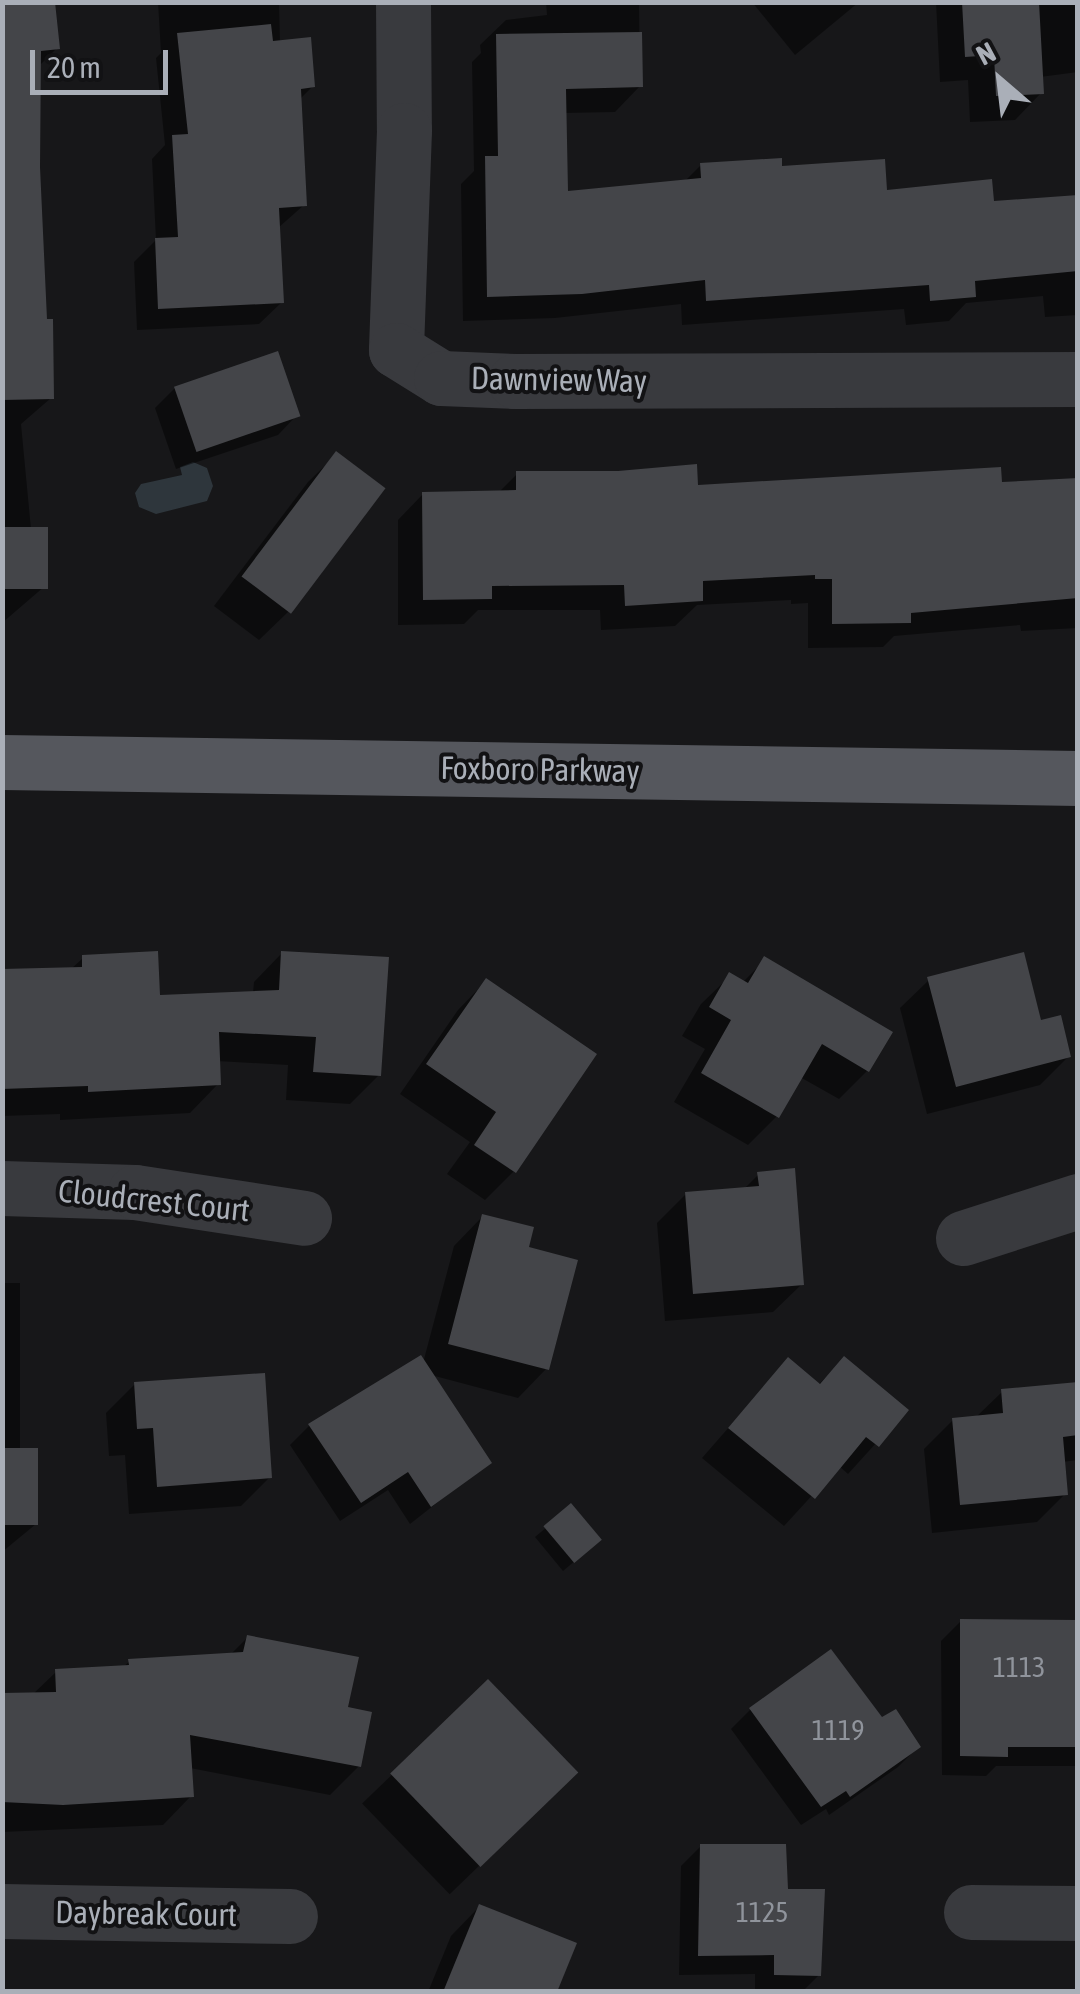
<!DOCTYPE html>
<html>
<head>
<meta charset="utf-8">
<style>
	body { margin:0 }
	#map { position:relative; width:1080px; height:1994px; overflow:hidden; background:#171719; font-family:"Asap Condensed",sans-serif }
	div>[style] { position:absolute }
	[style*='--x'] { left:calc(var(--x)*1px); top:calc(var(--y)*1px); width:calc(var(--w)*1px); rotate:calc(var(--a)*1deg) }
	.water>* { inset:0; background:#2e363c }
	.shadow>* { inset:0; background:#0007; transform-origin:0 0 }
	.building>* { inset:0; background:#444549; transform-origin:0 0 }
	.minor>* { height:55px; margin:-27.5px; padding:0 27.5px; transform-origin:27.5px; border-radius:27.5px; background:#393a3e }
	.major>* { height:55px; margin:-27.5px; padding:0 27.5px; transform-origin:27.5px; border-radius:27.5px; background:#55575d }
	span { translate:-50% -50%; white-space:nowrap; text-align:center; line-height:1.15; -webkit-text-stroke:8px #121214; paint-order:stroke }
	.number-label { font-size:28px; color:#90949c }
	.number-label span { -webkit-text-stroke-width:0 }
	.street-label { font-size:32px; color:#aaafb8 }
	.frame { position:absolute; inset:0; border:5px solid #aaafb8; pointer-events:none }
	.north { position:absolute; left:950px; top:30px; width:100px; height:100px; -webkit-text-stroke:8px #121214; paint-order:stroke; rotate:332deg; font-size:28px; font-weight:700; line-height:40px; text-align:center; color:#aaafb8 }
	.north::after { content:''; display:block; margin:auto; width:35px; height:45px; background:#aaafb8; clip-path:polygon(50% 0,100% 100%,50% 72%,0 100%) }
	.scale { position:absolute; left:30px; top:50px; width:138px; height:45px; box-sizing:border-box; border:5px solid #aaafb8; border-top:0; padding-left:12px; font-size:30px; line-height:35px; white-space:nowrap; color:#aaafb8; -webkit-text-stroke:8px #121214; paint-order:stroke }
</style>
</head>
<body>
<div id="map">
	<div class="water">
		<div style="clip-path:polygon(193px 462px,207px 468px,213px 486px,207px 501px,156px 514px,139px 507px,135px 493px,141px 484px,182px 475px,180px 467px)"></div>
	</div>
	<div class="shadow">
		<div style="clip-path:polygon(2px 2px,57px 48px,39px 66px,37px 167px,51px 398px,21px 424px,31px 529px,45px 586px,2px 623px)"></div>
		<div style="clip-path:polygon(158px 2px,279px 2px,280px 42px,313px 86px,299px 100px,304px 205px,278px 228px,282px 302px,259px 324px,137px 330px,134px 262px,156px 240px,152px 159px,165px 145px,156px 58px,161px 53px)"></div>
		<div style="clip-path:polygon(546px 2px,639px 2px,640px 86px,615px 112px,564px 113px,565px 194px,684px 182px,701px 165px,780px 168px,884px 192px,992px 204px,1078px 198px,1078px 315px,1045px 317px,1043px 296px,966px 303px,949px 321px,906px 325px,904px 309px,682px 325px,681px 304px,555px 318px,463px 321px,461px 184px,474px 171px,472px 62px,481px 53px,480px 45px,506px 20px,547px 15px)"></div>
		<div style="clip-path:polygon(752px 2px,859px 2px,795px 55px)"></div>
		<div style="clip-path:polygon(936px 2px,1078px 2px,1078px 72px,1040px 77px,1041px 93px,1015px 120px,970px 122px,968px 80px,940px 82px)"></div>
		<div style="clip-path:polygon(175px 388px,297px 415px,278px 435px,176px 469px,155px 408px)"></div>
		<div style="clip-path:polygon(337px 454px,382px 488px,288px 612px,259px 640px,214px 606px,308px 482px)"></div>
		<div style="clip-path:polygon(517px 474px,696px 488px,1078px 481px,1078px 628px,1021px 631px,1020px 625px,894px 636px,883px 647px,808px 648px,808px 603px,791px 604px,791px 600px,697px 605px,675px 626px,601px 630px,600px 610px,478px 610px,464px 624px,398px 625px,398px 520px,423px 494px,498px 493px)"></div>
		<div style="clip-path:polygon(282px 953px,379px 1075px,350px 1104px,286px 1100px,288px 1065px,217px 1061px,218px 1084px,190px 1113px,60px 1120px,60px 1114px,2px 1116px,2px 971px,71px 969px,83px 958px,157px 998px,253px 993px,254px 982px)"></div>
		<div style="clip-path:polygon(765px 960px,867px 1071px,839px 1099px,800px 1077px,777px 1116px,748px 1145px,674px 1102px,705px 1049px,682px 1036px,701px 1004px,730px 976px,742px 983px)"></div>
		<div style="clip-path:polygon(929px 980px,1040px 1023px,1069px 1056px,1040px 1085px,927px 1114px,900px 1008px)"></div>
		<div style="clip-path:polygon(486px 981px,514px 1171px,485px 1200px,447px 1174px,470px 1142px,400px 1094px,458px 1010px)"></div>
		<div style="clip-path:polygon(759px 1174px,802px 1284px,773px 1312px,665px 1321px,657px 1223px,686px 1194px,743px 1190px)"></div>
		<div style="clip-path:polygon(482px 1217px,526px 1249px,546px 1369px,518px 1398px,431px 1375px,489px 1462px,410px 1524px,388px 1490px,340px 1521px,290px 1445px,309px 1426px,423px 1363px,454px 1246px)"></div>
		<div style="clip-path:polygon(2px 1283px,20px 1283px,20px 1450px,36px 1524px,2px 1552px)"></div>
		<div style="clip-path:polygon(844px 1359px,906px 1410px,848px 1474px,839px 1466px,784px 1526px,702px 1458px,788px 1360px,818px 1385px)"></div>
		<div style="clip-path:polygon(135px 1384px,270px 1477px,241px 1506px,129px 1514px,125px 1455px,109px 1456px,106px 1413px)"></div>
		<div style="clip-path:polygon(1078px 1385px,1078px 1460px,1062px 1462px,1065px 1494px,1037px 1522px,932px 1533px,924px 1449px,953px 1420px,975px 1418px,1002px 1392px)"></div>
		<div style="clip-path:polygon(571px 1507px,589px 1549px,563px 1571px,535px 1537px)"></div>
		<div style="clip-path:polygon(961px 1621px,1078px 1623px,1078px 1766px,996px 1766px,986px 1776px,942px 1775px,941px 1641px)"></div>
		<div style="clip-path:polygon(248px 1637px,345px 1709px,359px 1766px,330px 1795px,190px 1768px,191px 1796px,163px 1825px,2px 1832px,2px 1696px,32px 1695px,56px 1672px,123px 1667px,130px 1661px,230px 1655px)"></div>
		<div style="left:488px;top:1682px;width:126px;height:175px;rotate:46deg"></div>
		<div style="clip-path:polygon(750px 1710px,918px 1747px,898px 1767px,829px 1815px,826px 1809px,801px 1825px,731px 1729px)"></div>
		<div style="clip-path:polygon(701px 1846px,785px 1892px,819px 1975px,802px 1992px,755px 1992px,755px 1974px,679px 1975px,681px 1866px)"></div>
		<div style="clip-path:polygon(479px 1907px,555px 1992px,428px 1992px,451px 1936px)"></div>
	</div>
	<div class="building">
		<div style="clip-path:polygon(2px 2px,55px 2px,60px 49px,41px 51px,40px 167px,47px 319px,53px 319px,54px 399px,2px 400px)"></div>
		<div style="clip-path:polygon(962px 2px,1039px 2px,1044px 94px,996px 96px,994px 55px,965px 57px)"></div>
		<div style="clip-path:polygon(271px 24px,273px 41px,311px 37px,315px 87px,301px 89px,307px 206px,279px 208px,284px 303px,158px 309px,155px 238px,178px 237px,172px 135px,188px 134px,177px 33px)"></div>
		<div style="clip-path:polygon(642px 32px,643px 87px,566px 89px,568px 191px,701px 178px,700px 163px,782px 158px,782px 166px,885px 159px,887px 190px,992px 179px,994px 201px,1078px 195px,1078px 271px,975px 281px,976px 297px,930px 301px,929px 285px,706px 301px,705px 280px,582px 294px,487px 297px,485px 156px,498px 156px,496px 34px)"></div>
		<div style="left:278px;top:351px;width:69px;height:110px;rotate:71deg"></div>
		<div style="left:336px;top:451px;width:62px;height:157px;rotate:37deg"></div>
		<div style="clip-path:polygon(697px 464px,698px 485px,1001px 467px,1002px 482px,1078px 478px,1078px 598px,911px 613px,911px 623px,832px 624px,832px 579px,815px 579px,815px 575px,703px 581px,703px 601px,625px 606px,624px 585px,492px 586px,492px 599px,423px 600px,422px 492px,516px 490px,516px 471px,618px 471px)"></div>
		<div style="left:2px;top:527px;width:46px;height:62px"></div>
		<div style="clip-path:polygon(158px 951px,160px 995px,279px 990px,281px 951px,389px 957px,381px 1076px,313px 1072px,316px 1037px,219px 1032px,221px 1085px,88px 1092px,88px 1086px,2px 1089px,2px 969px,82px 967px,82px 955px)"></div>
		<div style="clip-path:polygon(1024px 952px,1041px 1020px,1061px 1015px,1071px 1057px,956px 1087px,927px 977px)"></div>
		<div style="clip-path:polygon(764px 956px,893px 1032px,869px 1072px,822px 1044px,779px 1118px,701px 1073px,731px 1020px,709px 1007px,729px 972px,748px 983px)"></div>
		<div style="clip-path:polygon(486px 978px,597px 1054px,516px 1173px,474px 1145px,496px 1112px,426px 1064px)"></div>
		<div style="clip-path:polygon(795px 1168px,804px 1285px,693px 1294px,685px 1192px,759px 1186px,757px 1172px)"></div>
		<div style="clip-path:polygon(482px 1214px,534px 1227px,529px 1247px,578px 1260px,549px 1370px,448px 1344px)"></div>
		<div style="clip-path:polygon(421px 1355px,492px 1463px,431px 1507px,408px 1472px,361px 1503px,308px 1424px)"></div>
		<div style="clip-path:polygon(844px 1356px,909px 1410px,879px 1447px,866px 1437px,815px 1499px,728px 1428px,788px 1357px,820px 1384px)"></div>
		<div style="clip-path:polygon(265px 1373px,272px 1478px,157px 1487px,153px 1428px,137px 1429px,134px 1382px)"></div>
		<div style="clip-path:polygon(1078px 1382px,1078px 1435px,1063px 1437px,1068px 1495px,960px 1505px,952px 1418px,1003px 1413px,1001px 1389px)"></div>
		<div style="left:2px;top:1448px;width:36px;height:77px"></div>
		<div style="left:571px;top:1503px;width:48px;height:36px;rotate:50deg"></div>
		<div style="clip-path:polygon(960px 1619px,1078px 1620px,1078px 1747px,1008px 1747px,1008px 1757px,960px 1756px)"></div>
		<div style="clip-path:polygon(247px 1635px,359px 1657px,348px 1707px,372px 1712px,361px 1767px,190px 1735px,194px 1797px,63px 1805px,2px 1802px,2px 1693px,56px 1692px,55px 1669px,129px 1665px,128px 1659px,243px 1652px)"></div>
		<div style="clip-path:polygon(831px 1649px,882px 1717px,896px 1709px,921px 1747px,850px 1797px,846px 1791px,821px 1807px,749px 1708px)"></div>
		<div style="left:488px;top:1679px;width:130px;height:136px;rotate:46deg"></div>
		<div style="clip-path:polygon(700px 1844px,786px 1844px,788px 1889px,825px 1889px,821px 1976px,774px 1975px,774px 1955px,698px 1956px)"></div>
		<div style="clip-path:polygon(479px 1904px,577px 1943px,557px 1992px,443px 1992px)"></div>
	</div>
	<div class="minor">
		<div style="--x:403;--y:2;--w:128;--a:89.6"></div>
		<div style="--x:404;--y:130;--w:220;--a:92.1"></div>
		<div style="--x:396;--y:350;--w:53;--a:31.9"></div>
		<div style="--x:441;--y:378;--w:74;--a:2.3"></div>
		<div style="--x:515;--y:381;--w:563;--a:-0.2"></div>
		<div style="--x:2;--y:1188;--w:133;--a:1.7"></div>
		<div style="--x:135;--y:1192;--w:171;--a:8.7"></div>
		<div style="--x:963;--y:1238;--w:121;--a:-17.8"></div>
		<div style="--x:2;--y:1911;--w:288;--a:1"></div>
		<div style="--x:971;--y:1912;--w:107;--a:0.5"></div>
	</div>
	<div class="major">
		<div style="--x:2;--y:762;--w:1076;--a:0.85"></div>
	</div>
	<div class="number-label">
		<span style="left:1019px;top:1667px">1113</span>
		<span style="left:838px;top:1730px">1119</span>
		<span style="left:762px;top:1912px">1125</span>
	</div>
	<div class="street-label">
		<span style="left:559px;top:380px;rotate:1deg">Dawnview Way</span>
		<span style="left:540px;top:770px;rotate:1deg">Foxboro Parkway</span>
		<span style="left:154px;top:1201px;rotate:6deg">Cloudcrest Court</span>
		<span style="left:146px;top:1914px;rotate:1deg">Daybreak Court</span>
	</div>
	<div class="frame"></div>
	<div class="north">N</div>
	<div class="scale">20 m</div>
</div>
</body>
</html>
